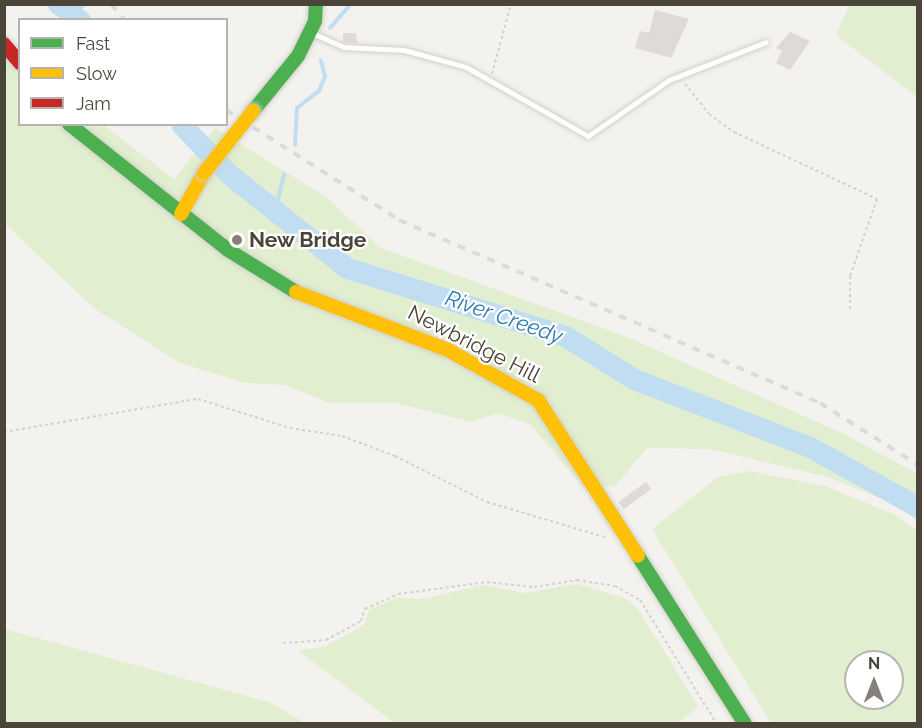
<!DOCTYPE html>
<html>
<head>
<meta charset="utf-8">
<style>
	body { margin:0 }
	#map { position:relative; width:922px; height:728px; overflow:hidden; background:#f4f2ee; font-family:Raleway,sans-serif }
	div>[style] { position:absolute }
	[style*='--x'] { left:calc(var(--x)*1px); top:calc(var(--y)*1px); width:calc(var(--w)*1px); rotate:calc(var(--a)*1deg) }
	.green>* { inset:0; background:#e1eecf }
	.stream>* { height:4px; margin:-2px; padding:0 2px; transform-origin:2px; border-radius:2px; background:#c0ddf1 }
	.river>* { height:21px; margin:-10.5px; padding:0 10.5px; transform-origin:10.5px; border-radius:10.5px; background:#c0ddf1 }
	.building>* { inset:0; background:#dedbd6; transform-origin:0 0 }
	.path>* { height:2px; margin-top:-1px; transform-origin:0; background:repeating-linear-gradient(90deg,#d3d2cc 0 3px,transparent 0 6px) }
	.roads { filter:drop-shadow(0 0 2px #d2d0cb) drop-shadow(0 0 2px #d2d0cb) }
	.lane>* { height:5px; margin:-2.5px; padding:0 2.5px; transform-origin:2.5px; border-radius:2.5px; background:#fdfdfc }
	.fast>* { height:14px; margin:-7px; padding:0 7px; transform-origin:7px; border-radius:7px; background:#4caf50 }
	.slow>* { height:14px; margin:-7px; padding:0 7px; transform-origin:7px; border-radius:7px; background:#ffc107 }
	.jam>* { height:14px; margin:-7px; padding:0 7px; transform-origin:7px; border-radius:7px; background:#c62828 }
	.rail>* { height:4px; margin-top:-2px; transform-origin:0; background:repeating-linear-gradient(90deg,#dbdbda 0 8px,transparent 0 16px) }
	.bridges { filter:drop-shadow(0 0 2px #d3cfc5) drop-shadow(0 0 2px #d3cfc5) }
	.slow-bridge>* { height:14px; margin:-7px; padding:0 7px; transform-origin:7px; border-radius:7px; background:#ffc107 }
	.dots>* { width:16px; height:16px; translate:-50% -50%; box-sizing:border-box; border:3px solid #fff; border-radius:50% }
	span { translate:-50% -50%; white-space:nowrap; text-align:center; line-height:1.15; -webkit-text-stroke:4.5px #fff; paint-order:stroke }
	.poi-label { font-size:21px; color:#4b4439; font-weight:700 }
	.left { translate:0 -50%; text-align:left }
	.street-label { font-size:21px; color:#4b4439 }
	.water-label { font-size:22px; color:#2e7ab2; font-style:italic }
	.frame { position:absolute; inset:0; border:6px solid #4b4439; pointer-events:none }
	.legend { position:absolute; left:18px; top:18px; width:210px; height:108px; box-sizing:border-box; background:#fff; border:2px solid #b7b4b0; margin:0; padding:8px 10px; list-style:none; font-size:18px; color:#4b4439 }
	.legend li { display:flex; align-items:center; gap:12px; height:30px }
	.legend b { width:30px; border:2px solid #b7b4b0 }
	.north { position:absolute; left:844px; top:650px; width:60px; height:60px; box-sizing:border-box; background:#fff; border:2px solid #b7b4b0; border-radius:50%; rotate:0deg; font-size:16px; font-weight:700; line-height:24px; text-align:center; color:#4b4439 }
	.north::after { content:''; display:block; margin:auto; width:21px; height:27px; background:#868178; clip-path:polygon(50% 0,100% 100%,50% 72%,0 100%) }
</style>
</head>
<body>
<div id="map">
	<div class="green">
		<div style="clip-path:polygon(849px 5px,917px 5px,917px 97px,836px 35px)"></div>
		<div style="clip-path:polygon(4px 46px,19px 58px,20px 124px,103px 125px,174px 179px,215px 128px,326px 197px,381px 248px,625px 336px,844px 434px,910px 470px,917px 475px,917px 520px,897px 505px,828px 477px,710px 449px,647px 448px,615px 486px,583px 487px,530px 424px,498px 413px,472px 422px,396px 403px,330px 403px,285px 385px,245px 383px,180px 363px,95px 309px,5px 224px)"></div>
		<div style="clip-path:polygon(evenodd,750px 471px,825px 486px,895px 515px,917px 531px,917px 723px,771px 723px,652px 529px,718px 477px,750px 471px,856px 662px,892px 662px,892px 698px,856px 698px,856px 662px)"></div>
		<div style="clip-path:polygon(578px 584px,625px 598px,638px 609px,698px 706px,679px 723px,395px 723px,298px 651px,326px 646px,364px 625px,369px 610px,397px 598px,422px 599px,483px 585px,524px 593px)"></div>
		<div style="clip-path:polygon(5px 629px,269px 702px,305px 723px,5px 723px)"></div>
	</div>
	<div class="stream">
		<div style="--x:74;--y:13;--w:14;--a:-39"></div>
		<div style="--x:330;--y:28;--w:32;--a:-49"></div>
		<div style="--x:295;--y:145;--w:37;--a:-87"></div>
		<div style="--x:297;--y:108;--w:28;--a:-38"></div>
		<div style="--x:319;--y:91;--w:16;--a:-68"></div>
		<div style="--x:325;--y:76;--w:16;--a:-105"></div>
		<div style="--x:275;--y:211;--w:38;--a:-76"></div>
	</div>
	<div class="river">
		<div style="--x:58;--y:4;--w:27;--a:36"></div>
		<div style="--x:181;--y:124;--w:71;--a:46.1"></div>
		<div style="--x:230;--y:175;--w:149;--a:38.5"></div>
		<div style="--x:347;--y:268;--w:228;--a:17.3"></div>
		<div style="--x:565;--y:336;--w:81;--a:31.9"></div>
		<div style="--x:634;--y:379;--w:186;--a:21.1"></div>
		<div style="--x:808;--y:446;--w:126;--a:29"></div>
	</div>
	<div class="building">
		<div style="clip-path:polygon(655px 10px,689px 19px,671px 58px,635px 48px,640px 31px,649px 33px)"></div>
		<div style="clip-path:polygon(790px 32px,810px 41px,790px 70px,776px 63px,782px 51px,776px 48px)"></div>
		<div style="clip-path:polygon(343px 33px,356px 33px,357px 43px,343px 42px)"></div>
		<div style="left:646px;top:482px;width:9px;height:34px;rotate:54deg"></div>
	</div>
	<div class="path">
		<div style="--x:492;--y:74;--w:73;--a:-74.8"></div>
		<div style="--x:685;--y:84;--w:38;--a:51"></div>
		<div style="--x:709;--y:114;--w:31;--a:36"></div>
		<div style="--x:734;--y:132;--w:158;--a:25.1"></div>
		<div style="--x:877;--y:199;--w:82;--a:109.3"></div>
		<div style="--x:850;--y:276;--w:35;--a:90"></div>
		<div style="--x:4;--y:432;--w:197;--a:-9.7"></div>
		<div style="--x:198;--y:399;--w:96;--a:17.5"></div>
		<div style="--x:290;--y:428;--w:53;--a:8.7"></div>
		<div style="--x:342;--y:436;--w:57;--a:20.7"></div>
		<div style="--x:395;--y:456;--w:103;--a:26.6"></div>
		<div style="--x:487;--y:502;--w:126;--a:16.6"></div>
		<div style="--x:283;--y:643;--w:43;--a:-4"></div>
		<div style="--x:326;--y:640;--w:40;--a:-28"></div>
		<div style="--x:361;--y:621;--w:13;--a:-72"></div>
		<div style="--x:365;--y:609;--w:36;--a:-24"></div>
		<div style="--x:398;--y:594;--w:90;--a:-7.7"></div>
		<div style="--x:487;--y:582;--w:47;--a:6.1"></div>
		<div style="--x:534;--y:587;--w:44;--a:-9.2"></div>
		<div style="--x:577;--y:580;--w:38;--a:9"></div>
		<div style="--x:615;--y:586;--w:29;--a:29"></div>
		<div style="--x:640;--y:600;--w:146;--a:58.2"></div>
	</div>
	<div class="roads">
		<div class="lane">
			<div style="--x:312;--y:33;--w:34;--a:24"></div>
			<div style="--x:343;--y:47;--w:61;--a:2.8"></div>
			<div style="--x:404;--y:50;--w:64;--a:15.3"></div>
			<div style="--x:466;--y:67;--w:140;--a:29.5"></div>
			<div style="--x:588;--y:136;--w:98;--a:-34.7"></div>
			<div style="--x:669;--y:80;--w:104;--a:-21.4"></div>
		</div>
		<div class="fast">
			<div style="--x:253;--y:111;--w:71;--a:-50.7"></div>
			<div style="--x:298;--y:56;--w:39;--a:-64"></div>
			<div style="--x:315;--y:21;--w:17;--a:-87"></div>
			<div style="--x:69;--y:124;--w:203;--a:38.4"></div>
			<div style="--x:228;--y:250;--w:80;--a:31.7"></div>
			<div style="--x:638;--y:556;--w:199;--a:57.5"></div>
		</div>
		<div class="slow">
			<div style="--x:181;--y:214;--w:47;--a:-60.7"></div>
			<div style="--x:296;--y:292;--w:163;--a:20.9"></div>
			<div style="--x:448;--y:350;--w:103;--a:29.1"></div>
			<div style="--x:538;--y:400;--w:185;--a:57.3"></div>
		</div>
		<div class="jam">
			<div style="--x:4;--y:44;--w:25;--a:50"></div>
		</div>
	</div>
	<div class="rail">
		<div style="--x:111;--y:4;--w:21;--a:49"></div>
		<div style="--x:226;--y:110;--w:205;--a:32.4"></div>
		<div style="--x:399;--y:220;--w:459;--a:23.5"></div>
		<div style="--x:820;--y:403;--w:116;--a:32.3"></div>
	</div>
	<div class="bridges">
		<div class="slow-bridge">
			<div style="--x:204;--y:173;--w:79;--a:-51.7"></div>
		</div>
	</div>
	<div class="dots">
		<div style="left:237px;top:240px;background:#868178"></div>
	</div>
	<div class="poi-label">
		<span class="left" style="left:249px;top:240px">New Bridge</span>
	</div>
	<div class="street-label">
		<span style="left:474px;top:344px;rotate:27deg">Newbridge Hill</span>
	</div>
	<div class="water-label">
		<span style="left:504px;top:317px;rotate:19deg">River Creedy</span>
	</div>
	<div class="frame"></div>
	<ul class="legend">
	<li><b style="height:8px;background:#4caf50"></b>Fast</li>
	<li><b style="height:8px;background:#ffc107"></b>Slow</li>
	<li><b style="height:8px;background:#c62828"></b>Jam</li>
	</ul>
	<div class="north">N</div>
</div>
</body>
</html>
